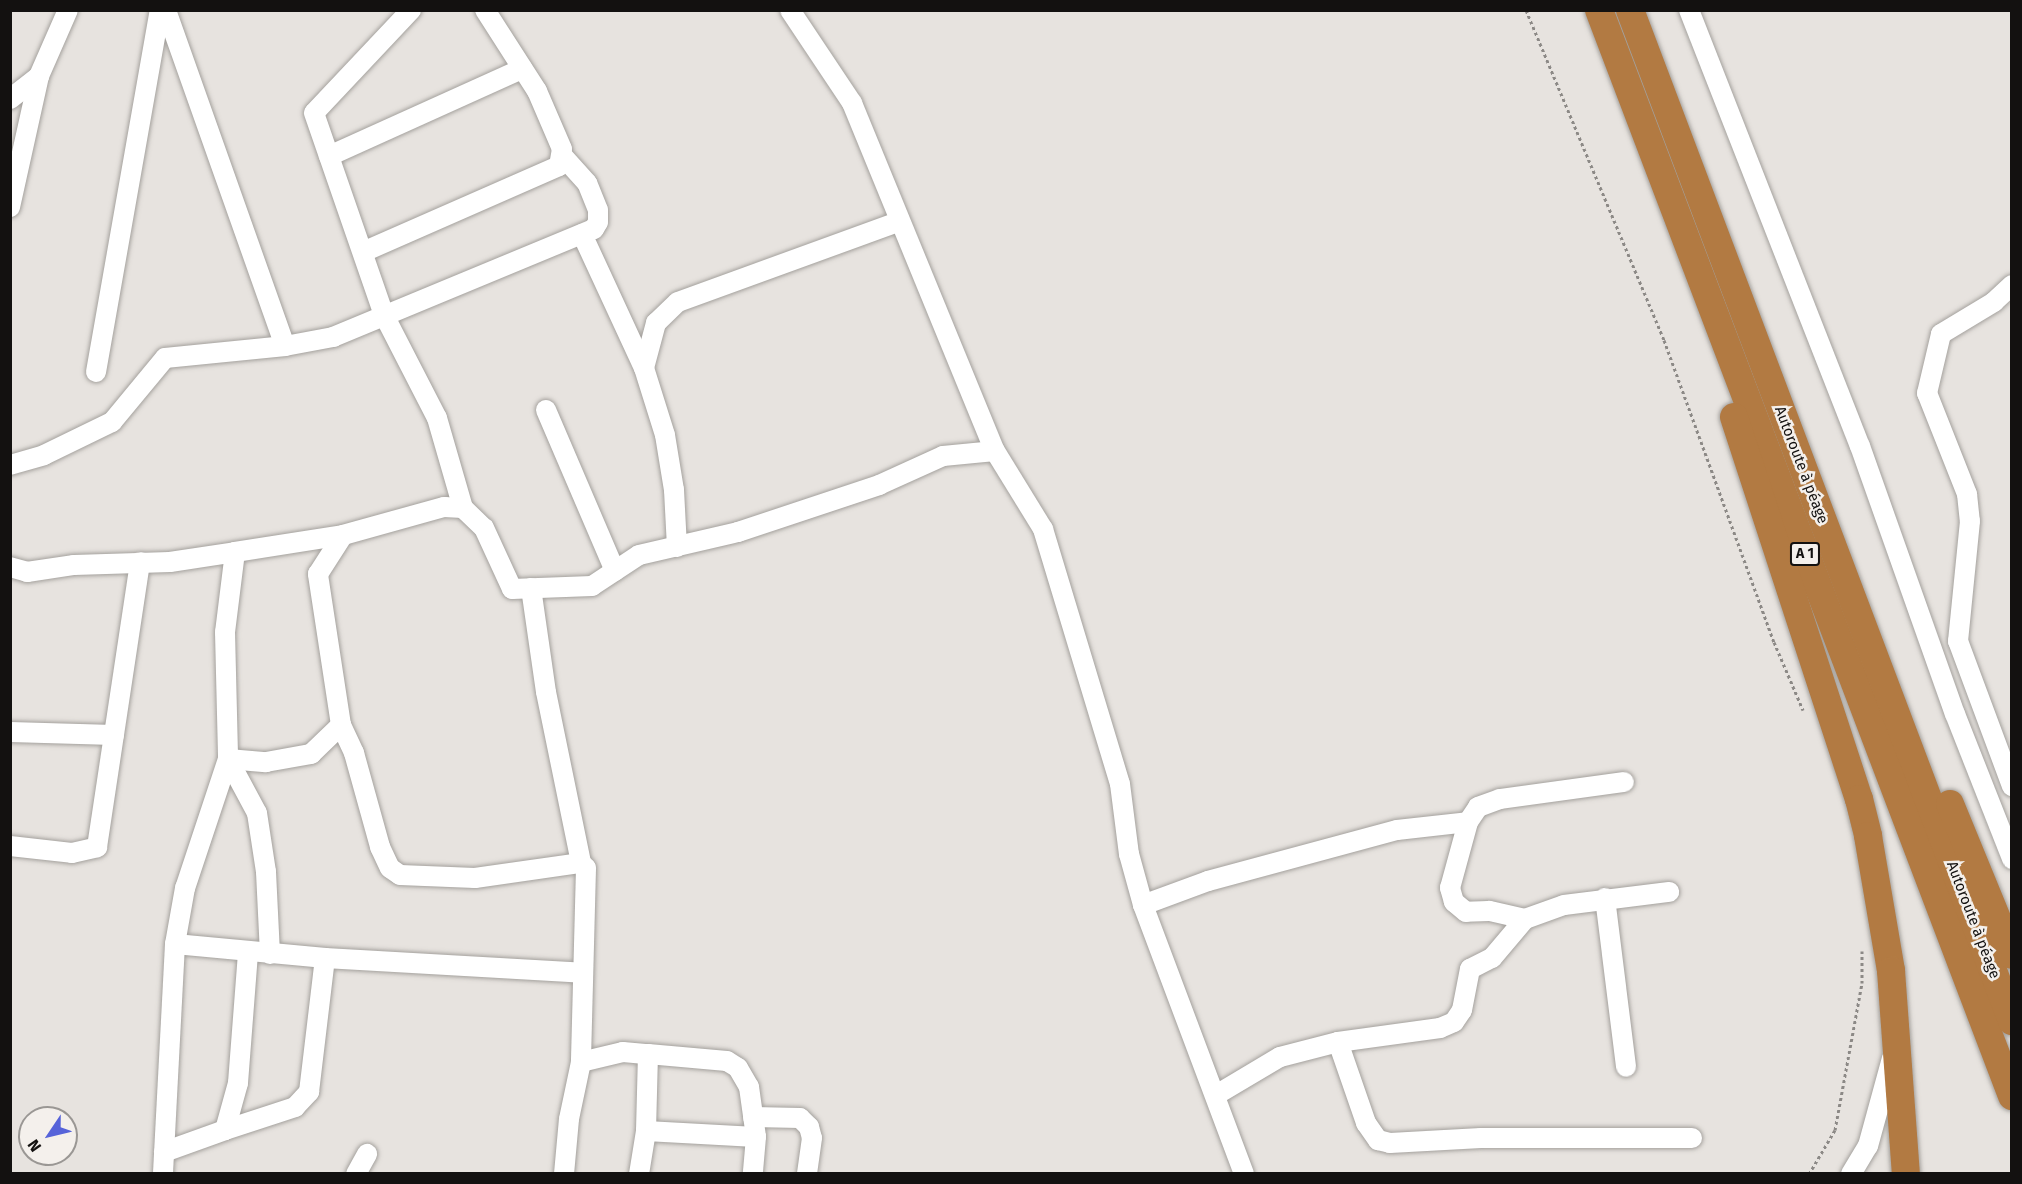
<!DOCTYPE html>
<html>
<head>
<meta charset="utf-8">
<style>
	body { margin:0 }
	#map { position:relative; width:2022px; height:1184px; overflow:hidden; background:#e7e3df; font-family:"Fira Sans",sans-serif }
	div>[style] { position:absolute }
	[style*='--x'] { left:calc(var(--x)*1px); top:calc(var(--y)*1px); width:calc(var(--w)*1px); rotate:calc(var(--a)*1deg) }
	.path>* { height:3px; margin-top:-1.5px; transform-origin:0; background:repeating-linear-gradient(90deg,#8c8986 0 3px,transparent 0 6px) }
	.roads { filter:drop-shadow(0 0 2px #a4a19d) drop-shadow(0 0 2px #a4a19d) }
	.minor>* { height:20px; margin:-10px; padding:0 10px; transform-origin:10px; border-radius:10px; background:#fff }
	.highway>* { height:28px; margin:-14px; padding:0 14px; transform-origin:14px; border-radius:14px; background:#b27a42 }
	span { translate:-50% -50%; white-space:nowrap; text-align:center; line-height:1.15; -webkit-text-stroke:5px #f4f0ec; paint-order:stroke }
	.shield-label span { padding:2px 4px; background:#f4f0ec; border:2px solid; border-radius:4px; -webkit-text-stroke-width:0 }
	.shield-label { font-size:14px; color:#131110; font-weight:700 }
	.street-label { font-size:15px; color:#131110 }
	.frame { position:absolute; inset:0; border:12px solid #131110; pointer-events:none }
	.north { position:absolute; left:18px; top:1106px; width:60px; height:60px; box-sizing:border-box; background:#f4f0ec; border:2px solid #9a9794; border-radius:50%; rotate:235deg; font-size:16px; font-weight:700; line-height:24px; text-align:center; color:#131110 }
	.north::after { content:''; display:block; margin:auto; width:21px; height:27px; background:#5663d9; clip-path:polygon(50% 0,100% 100%,50% 72%,0 100%) }
</style>
</head>
<body>
<div id="map">
	<div class="path">
		<div style="--x:1526;--y:10;--w:358;--a:67.3"></div>
		<div style="--x:1664;--y:340;--w:321;--a:70"></div>
		<div style="--x:1774;--y:642;--w:74;--a:66.9"></div>
		<div style="--x:1809;--y:1174;--w:51;--a:-59.4"></div>
		<div style="--x:1835;--y:1130;--w:149;--a:-79.6"></div>
		<div style="--x:1862;--y:983;--w:32;--a:-90"></div>
	</div>
	<div class="roads">
		<div class="minor">
			<div style="--x:166;--y:10;--w:356;--a:70.5"></div>
			<div style="--x:411;--y:10;--w:141;--a:133.3"></div>
			<div style="--x:314;--y:113;--w:214;--a:70.9"></div>
			<div style="--x:384;--y:315;--w:116;--a:62.8"></div>
			<div style="--x:437;--y:418;--w:94;--a:73.9"></div>
			<div style="--x:790;--y:10;--w:112;--a:56.3"></div>
			<div style="--x:852;--y:103;--w:376;--a:67.7"></div>
			<div style="--x:995;--y:451;--w:92;--a:58.4"></div>
			<div style="--x:1043;--y:529;--w:266;--a:73.2"></div>
			<div style="--x:1120;--y:784;--w:71;--a:82.7"></div>
			<div style="--x:1129;--y:854;--w:53;--a:74.6"></div>
			<div style="--x:1143;--y:905;--w:287;--a:69.4"></div>
			<div style="--x:1689;--y:10;--w:468;--a:68.6"></div>
			<div style="--x:1860;--y:446;--w:284;--a:70.5"></div>
			<div style="--x:1955;--y:714;--w:156;--a:68.5"></div>
			<div style="--x:10;--y:99;--w:37;--a:-38"></div>
			<div style="--x:329;--y:156;--w:212;--a:-24.3"></div>
			<div style="--x:10;--y:207;--w:134;--a:-77.5"></div>
			<div style="--x:39;--y:76;--w:72;--a:-66.3"></div>
			<div style="--x:582;--y:234;--w:148;--a:65.2"></div>
			<div style="--x:644;--y:368;--w:70;--a:72.6"></div>
			<div style="--x:665;--y:435;--w:56;--a:80.7"></div>
			<div style="--x:674;--y:490;--w:57;--a:87"></div>
			<div style="--x:363;--y:252;--w:214;--a:-23.7"></div>
			<div style="--x:559;--y:166;--w:17;--a:-80"></div>
			<div style="--x:562;--y:149;--w:63;--a:-113.3"></div>
			<div style="--x:537;--y:91;--w:96;--a:-122.7"></div>
			<div style="--x:2012;--y:285;--w:25;--a:137"></div>
			<div style="--x:1994;--y:302;--w:62;--a:148.9"></div>
			<div style="--x:1941;--y:334;--w:61;--a:103.3"></div>
			<div style="--x:1927;--y:393;--w:109;--a:68.4"></div>
			<div style="--x:1967;--y:494;--w:27;--a:84"></div>
			<div style="--x:1970;--y:521;--w:121;--a:95.7"></div>
			<div style="--x:1958;--y:641;--w:155;--a:69.6"></div>
			<div style="--x:644;--y:368;--w:47;--a:-75.1"></div>
			<div style="--x:656;--y:323;--w:30;--a:-44"></div>
			<div style="--x:678;--y:302;--w:236;--a:-20"></div>
			<div style="--x:96;--y:372;--w:368;--a:-80"></div>
			<div style="--x:546;--y:410;--w:175;--a:66.8"></div>
			<div style="--x:10;--y:465;--w:35;--a:-16"></div>
			<div style="--x:44;--y:455;--w:76;--a:-25.9"></div>
			<div style="--x:112;--y:422;--w:83;--a:-50.4"></div>
			<div style="--x:165;--y:358;--w:121;--a:-5.7"></div>
			<div style="--x:285;--y:346;--w:49;--a:-10.6"></div>
			<div style="--x:333;--y:337;--w:282;--a:-22.5"></div>
			<div style="--x:594;--y:229;--w:8;--a:-60"></div>
			<div style="--x:598;--y:222;--w:12;--a:-90"></div>
			<div style="--x:598;--y:210;--w:29;--a:-112"></div>
			<div style="--x:587;--y:183;--w:36;--a:-132"></div>
			<div style="--x:235;--y:552;--w:109;--a:-8.9"></div>
			<div style="--x:343;--y:535;--w:105;--a:-15.5"></div>
			<div style="--x:444;--y:507;--w:19;--a:3"></div>
			<div style="--x:463;--y:508;--w:29;--a:44"></div>
			<div style="--x:484;--y:528;--w:67;--a:65.3"></div>
			<div style="--x:512;--y:589;--w:80;--a:-2.1"></div>
			<div style="--x:592;--y:586;--w:56;--a:-33.4"></div>
			<div style="--x:639;--y:555;--w:102;--a:-13.1"></div>
			<div style="--x:738;--y:532;--w:149;--a:-18.4"></div>
			<div style="--x:879;--y:485;--w:70;--a:-24.4"></div>
			<div style="--x:943;--y:456;--w:52;--a:-5.5"></div>
			<div style="--x:10;--y:567;--w:18;--a:16"></div>
			<div style="--x:27;--y:572;--w:48;--a:-8.5"></div>
			<div style="--x:74;--y:565;--w:96;--a:-1.8"></div>
			<div style="--x:170;--y:562;--w:66;--a:-8.7"></div>
			<div style="--x:235;--y:552;--w:81;--a:97.1"></div>
			<div style="--x:225;--y:632;--w:127;--a:88.6"></div>
			<div style="--x:228;--y:759;--w:136;--a:108.4"></div>
			<div style="--x:185;--y:888;--w:57;--a:100.1"></div>
			<div style="--x:175;--y:944;--w:230;--a:93"></div>
			<div style="--x:531;--y:588;--w:105;--a:81.8"></div>
			<div style="--x:546;--y:692;--w:175;--a:78.4"></div>
			<div style="--x:341;--y:725;--w:31;--a:65"></div>
			<div style="--x:354;--y:753;--w:98;--a:74.5"></div>
			<div style="--x:380;--y:847;--w:23;--a:65"></div>
			<div style="--x:390;--y:868;--w:12;--a:35"></div>
			<div style="--x:400;--y:875;--w:75;--a:2.3"></div>
			<div style="--x:475;--y:878;--w:107;--a:-8.1"></div>
			<div style="--x:581;--y:863;--w:7;--a:45"></div>
			<div style="--x:586;--y:868;--w:194;--a:91.5"></div>
			<div style="--x:581;--y:1062;--w:58;--a:101.9"></div>
			<div style="--x:569;--y:1119;--w:55;--a:95.2"></div>
			<div style="--x:10;--y:732;--w:104;--a:1.7"></div>
			<div style="--x:228;--y:759;--w:38;--a:5"></div>
			<div style="--x:266;--y:762;--w:46;--a:-10.1"></div>
			<div style="--x:311;--y:754;--w:42;--a:-44"></div>
			<div style="--x:341;--y:725;--w:153;--a:-98.7"></div>
			<div style="--x:318;--y:574;--w:46;--a:-57.3"></div>
			<div style="--x:228;--y:759;--w:61;--a:61.8"></div>
			<div style="--x:257;--y:813;--w:60;--a:81.3"></div>
			<div style="--x:266;--y:872;--w:82;--a:87.2"></div>
			<div style="--x:10;--y:846;--w:62;--a:6.4"></div>
			<div style="--x:72;--y:853;--w:26;--a:-13"></div>
			<div style="--x:97;--y:847;--w:288;--a:-81.4"></div>
			<div style="--x:1605;--y:898;--w:170;--a:82.9"></div>
			<div style="--x:1143;--y:905;--w:69;--a:-20.3"></div>
			<div style="--x:1208;--y:881;--w:196;--a:-15.1"></div>
			<div style="--x:1397;--y:830;--w:71;--a:-6.4"></div>
			<div style="--x:1525;--y:919;--w:37;--a:-167"></div>
			<div style="--x:1489;--y:911;--w:23;--a:178"></div>
			<div style="--x:1466;--y:912;--w:16;--a:-140"></div>
			<div style="--x:1454;--y:902;--w:15;--a:-106"></div>
			<div style="--x:1450;--y:888;--w:68;--a:-74.7"></div>
			<div style="--x:1468;--y:822;--w:18;--a:-56"></div>
			<div style="--x:1478;--y:807;--w:23;--a:-20"></div>
			<div style="--x:1500;--y:799;--w:125;--a:-7.8"></div>
			<div style="--x:175;--y:944;--w:151;--a:5.3"></div>
			<div style="--x:325;--y:958;--w:258;--a:3.3"></div>
			<div style="--x:1338;--y:1042;--w:86;--a:70.9"></div>
			<div style="--x:1366;--y:1123;--w:21;--a:55"></div>
			<div style="--x:1378;--y:1140;--w:12;--a:14"></div>
			<div style="--x:1390;--y:1143;--w:91;--a:-3.1"></div>
			<div style="--x:1481;--y:1138;--w:211;--a:0"></div>
			<div style="--x:648;--y:1054;--w:79;--a:5.1"></div>
			<div style="--x:727;--y:1061;--w:13;--a:32"></div>
			<div style="--x:738;--y:1068;--w:22;--a:60"></div>
			<div style="--x:749;--y:1087;--w:50;--a:82"></div>
			<div style="--x:756;--y:1137;--w:37;--a:95"></div>
			<div style="--x:581;--y:1062;--w:43;--a:-13.4"></div>
			<div style="--x:623;--y:1052;--w:25;--a:5"></div>
			<div style="--x:648;--y:1054;--w:77;--a:91.5"></div>
			<div style="--x:646;--y:1131;--w:44;--a:99.2"></div>
			<div style="--x:1216;--y:1095;--w:74;--a:-30.7"></div>
			<div style="--x:1280;--y:1057;--w:60;--a:-14.5"></div>
			<div style="--x:1338;--y:1042;--w:103;--a:-7.8"></div>
			<div style="--x:1440;--y:1028;--w:15;--a:-23"></div>
			<div style="--x:1454;--y:1022;--w:14;--a:-56"></div>
			<div style="--x:1462;--y:1010;--w:42;--a:-79"></div>
			<div style="--x:1470;--y:969;--w:25;--a:-27"></div>
			<div style="--x:1492;--y:958;--w:51;--a:-49.8"></div>
			<div style="--x:1525;--y:919;--w:41;--a:-19.7"></div>
			<div style="--x:1564;--y:905;--w:106;--a:-7.1"></div>
			<div style="--x:753;--y:1117;--w:47;--a:1.2"></div>
			<div style="--x:800;--y:1118;--w:13;--a:45"></div>
			<div style="--x:809;--y:1127;--w:11;--a:75"></div>
			<div style="--x:812;--y:1138;--w:36;--a:98"></div>
			<div style="--x:225;--y:1130;--w:74;--a:-18.2"></div>
			<div style="--x:295;--y:1107;--w:21;--a:-47"></div>
			<div style="--x:309;--y:1092;--w:135;--a:-83.2"></div>
			<div style="--x:646;--y:1131;--w:110;--a:3.1"></div>
			<div style="--x:164;--y:1152;--w:65;--a:-19.8"></div>
			<div style="--x:225;--y:1130;--w:49;--a:-74.5"></div>
			<div style="--x:238;--y:1083;--w:131;--a:-85.6"></div>
			<div style="--x:356;--y:1174;--w:23;--a:-61"></div>
			<div style="--x:1851;--y:1174;--w:33;--a:-59"></div>
			<div style="--x:1868;--y:1146;--w:91;--a:-74.7"></div>
		</div>
		<div class="highway">
			<div style="--x:1599;--y:10;--w:1162;--a:69.18"></div>
			<div style="--x:1630;--y:10;--w:1081;--a:69.3"></div>
			<div style="--x:1734;--y:417;--w:402;--a:71.9"></div>
			<div style="--x:1859;--y:799;--w:38;--a:76"></div>
			<div style="--x:1868;--y:836;--w:137;--a:80.3"></div>
			<div style="--x:1891;--y:971;--w:204;--a:85.8"></div>
			<div style="--x:1950;--y:804;--w:163;--a:67.7"></div>
		</div>
	</div>
	<div class="shield-label">
		<span style="left:1805px;top:554px">A 1</span>
	</div>
	<div class="street-label">
		<span style="left:1801px;top:465px;rotate:69deg">Autoroute à péage</span>
		<span style="left:1973px;top:920px;rotate:69deg">Autoroute à péage</span>
	</div>
	<div class="frame"></div>
	<div class="north">N</div>
</div>
</body>
</html>
